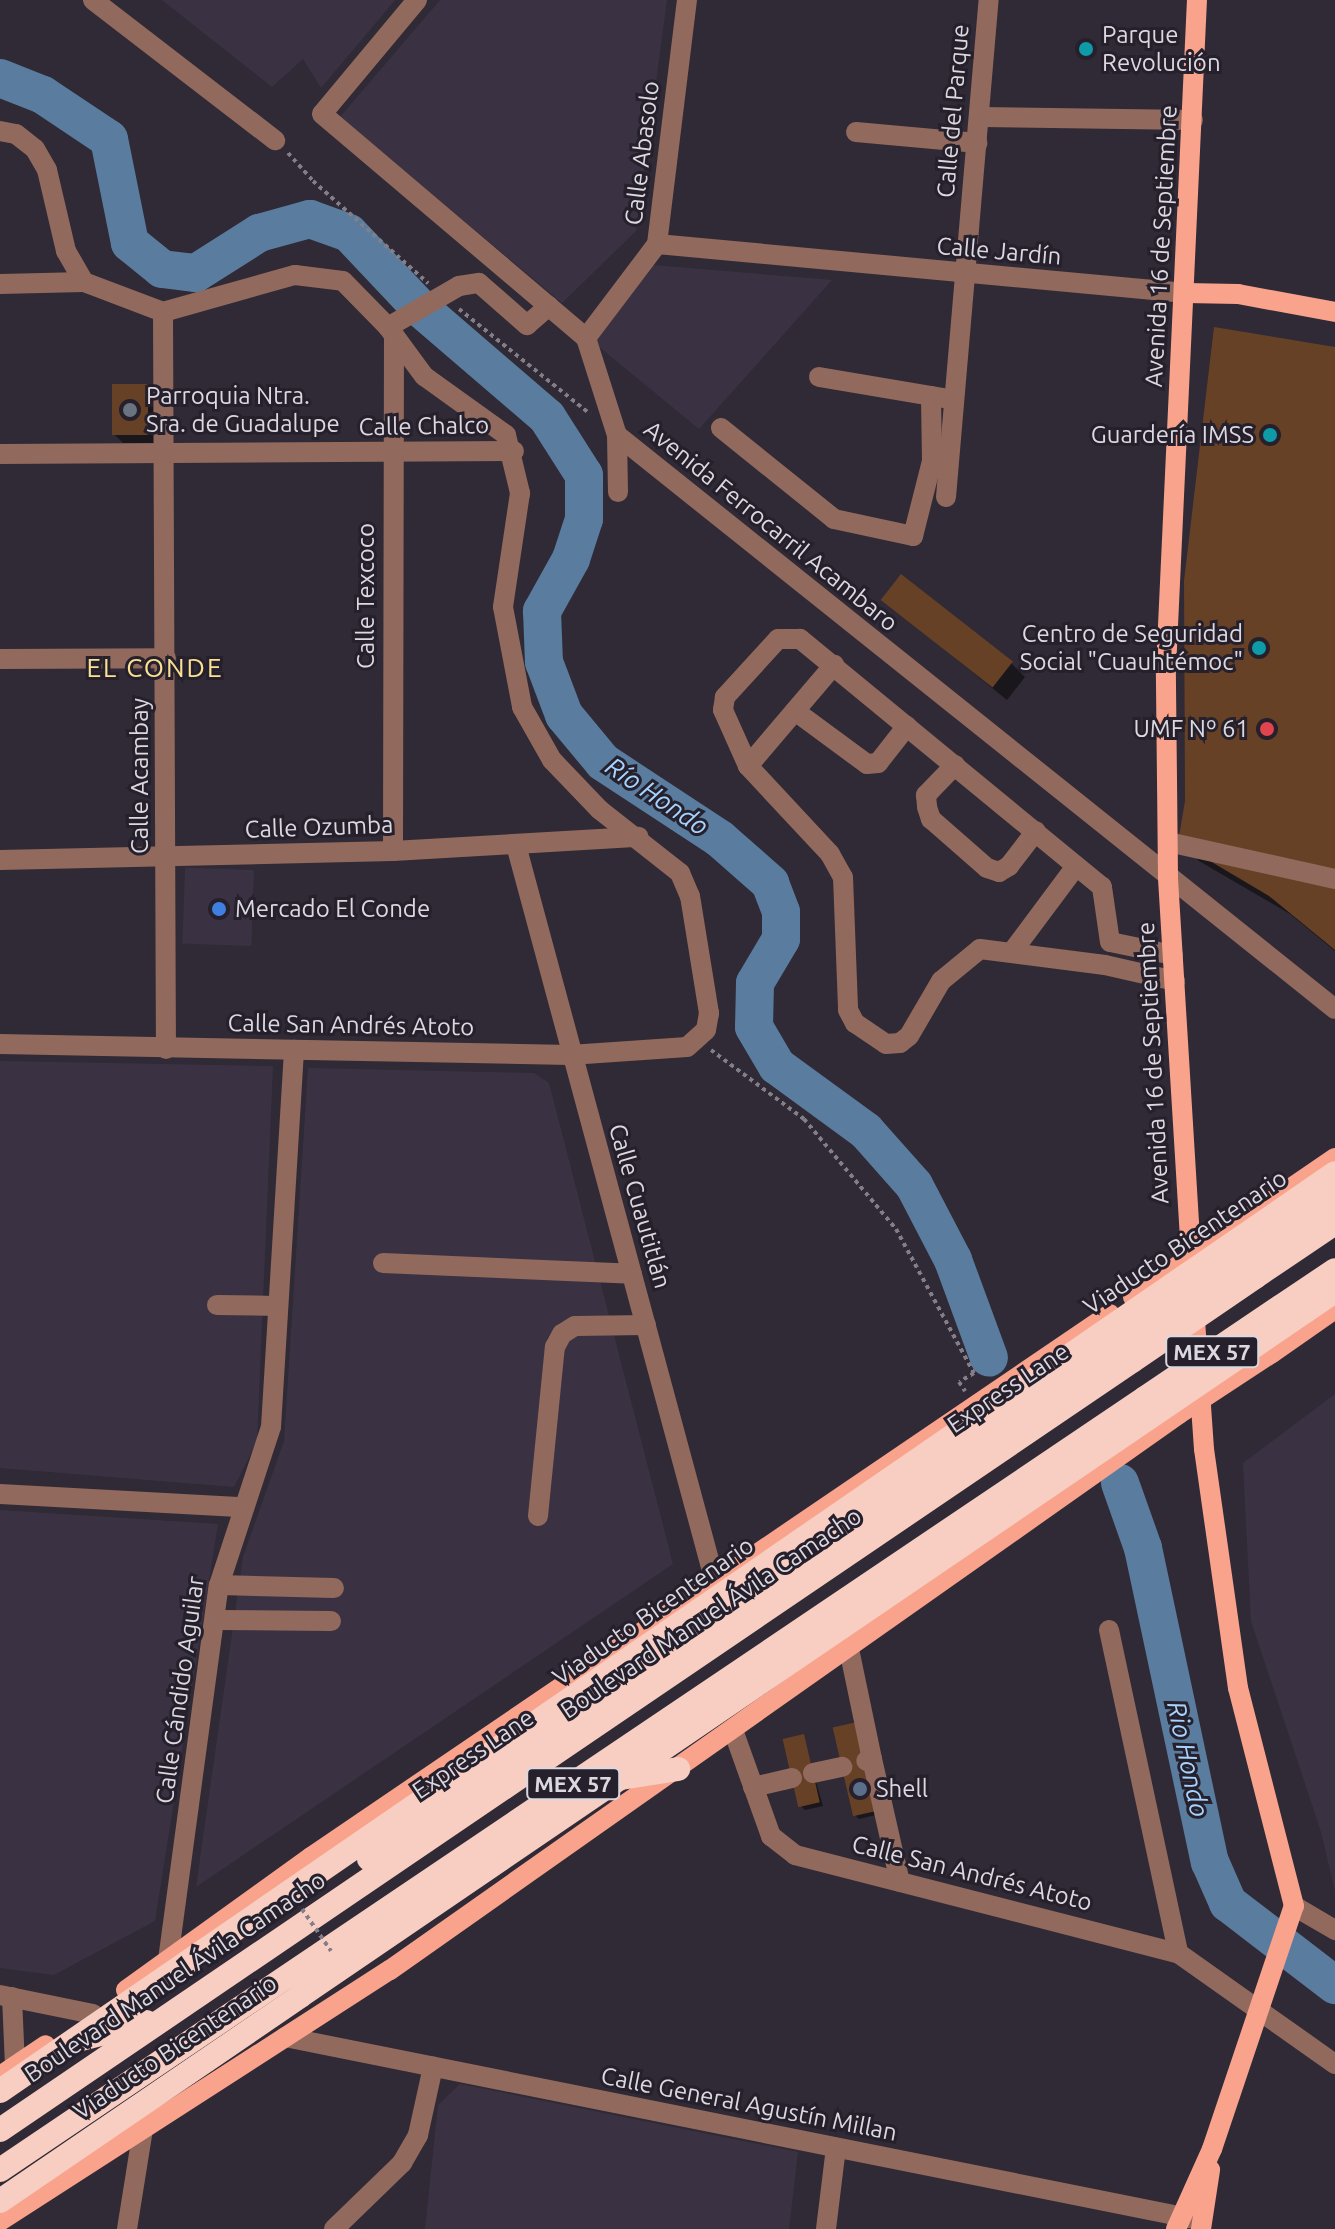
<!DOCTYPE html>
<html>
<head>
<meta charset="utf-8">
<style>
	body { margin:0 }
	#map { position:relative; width:1335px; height:2229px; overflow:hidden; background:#2f2a35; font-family:Ubuntu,sans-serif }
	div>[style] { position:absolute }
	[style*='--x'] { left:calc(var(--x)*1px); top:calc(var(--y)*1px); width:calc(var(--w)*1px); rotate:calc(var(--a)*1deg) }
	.built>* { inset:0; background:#3a3243; transform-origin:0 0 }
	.shadow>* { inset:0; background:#0007 }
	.river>* { height:38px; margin:-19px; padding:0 19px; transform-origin:19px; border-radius:19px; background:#597c9f }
	.building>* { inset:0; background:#674126; transform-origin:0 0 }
	.path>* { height:4px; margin-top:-2px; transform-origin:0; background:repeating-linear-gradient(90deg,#837f88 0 4px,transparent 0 8px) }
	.minor>* { height:20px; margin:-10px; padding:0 10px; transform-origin:10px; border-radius:10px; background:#92695d }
	.major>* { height:20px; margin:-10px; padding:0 10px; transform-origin:10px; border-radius:10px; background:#f9a38c }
	.highway>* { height:24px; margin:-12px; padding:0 12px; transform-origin:12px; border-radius:12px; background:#f8cdc2 }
	.path-bridge>* { height:4px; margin-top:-2px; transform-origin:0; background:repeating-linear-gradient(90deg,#837f88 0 4px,transparent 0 8px) }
	.major-bridge>* { height:20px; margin:-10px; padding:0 10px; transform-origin:10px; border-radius:10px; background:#f9a38c }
	.highway-bridge>* { height:24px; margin:-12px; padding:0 12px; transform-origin:12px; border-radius:12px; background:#f8cdc2 }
	.dots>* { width:22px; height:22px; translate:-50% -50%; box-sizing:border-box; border:4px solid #25202b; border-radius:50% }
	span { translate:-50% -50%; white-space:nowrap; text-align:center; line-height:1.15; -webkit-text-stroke:6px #25202b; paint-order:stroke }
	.shield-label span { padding:2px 6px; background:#25202b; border:2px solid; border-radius:6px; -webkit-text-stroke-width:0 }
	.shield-label { font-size:22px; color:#dcd8e0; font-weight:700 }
	.poi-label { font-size:24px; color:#dcd8e0 }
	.left { translate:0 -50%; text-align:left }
	.right { translate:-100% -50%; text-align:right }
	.street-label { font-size:24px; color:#dcd8e0 }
	.neighbourhood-label { font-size:26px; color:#fae194; letter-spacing:2px }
	.water-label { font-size:26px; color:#a6d3ff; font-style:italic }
</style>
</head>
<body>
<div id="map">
	<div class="built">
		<div style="clip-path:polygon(162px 0,395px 0,321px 88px,303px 59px,272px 87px)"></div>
		<div style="clip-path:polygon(440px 0,667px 0,636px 231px,562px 303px,340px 117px)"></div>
		<div style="clip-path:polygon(653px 265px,832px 280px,699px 429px,592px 341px)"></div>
		<div style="left:254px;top:870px;width:76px;height:69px;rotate:92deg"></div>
		<div style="clip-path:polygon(0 1061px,273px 1066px,257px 1441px,234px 1487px,0 1468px)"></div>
		<div style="clip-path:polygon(308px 1068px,534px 1073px,549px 1083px,673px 1564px,196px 1887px,243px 1557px,284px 1441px)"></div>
		<div style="clip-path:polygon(1335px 1394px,1335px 1891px,1321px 1832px,1251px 1621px,1243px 1463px)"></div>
		<div style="clip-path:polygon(0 1510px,218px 1524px,155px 1921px,54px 1975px,0 1968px)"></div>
		<div style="clip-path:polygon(460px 2084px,798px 2152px,789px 2229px,425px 2229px,438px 2105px)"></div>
	</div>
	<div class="shadow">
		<div style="clip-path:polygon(1335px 349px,1335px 951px,1290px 914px,1199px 861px,1180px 842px)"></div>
		<div style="clip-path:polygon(148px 386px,157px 396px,156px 443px,123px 443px,114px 434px)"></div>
		<div style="clip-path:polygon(883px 600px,1011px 663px,1025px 677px,1007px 700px)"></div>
		<div style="clip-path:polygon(836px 1729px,880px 1814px,859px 1819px,855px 1815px)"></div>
		<div style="clip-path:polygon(803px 1736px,823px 1806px,805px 1810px,801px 1806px)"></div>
	</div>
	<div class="river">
		<div style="--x:0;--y:78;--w:46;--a:21.6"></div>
		<div style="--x:43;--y:95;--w:79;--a:33.7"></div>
		<div style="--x:109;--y:139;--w:106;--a:78.6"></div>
		<div style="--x:130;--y:243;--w:41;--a:39.1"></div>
		<div style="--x:162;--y:269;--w:34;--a:7"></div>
		<div style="--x:196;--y:273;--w:75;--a:-32.4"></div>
		<div style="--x:259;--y:233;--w:53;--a:-15.4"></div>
		<div style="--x:310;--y:219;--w:41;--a:19.7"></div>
		<div style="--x:349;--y:233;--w:102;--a:46.6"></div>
		<div style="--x:419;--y:307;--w:169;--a:40.7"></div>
		<div style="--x:547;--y:417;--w:69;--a:57.5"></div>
		<div style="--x:584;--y:475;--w:44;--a:90"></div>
		<div style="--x:584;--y:519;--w:42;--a:108"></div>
		<div style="--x:571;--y:559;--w:60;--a:119.1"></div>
		<div style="--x:542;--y:611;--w:51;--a:87.8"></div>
		<div style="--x:544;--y:662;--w:57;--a:69.3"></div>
		<div style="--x:564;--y:715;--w:61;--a:50.3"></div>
		<div style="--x:603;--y:762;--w:140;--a:33.3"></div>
		<div style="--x:720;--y:839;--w:67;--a:41.3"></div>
		<div style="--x:770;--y:883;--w:31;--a:69"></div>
		<div style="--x:781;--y:912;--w:27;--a:90"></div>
		<div style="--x:781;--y:939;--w:51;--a:120.6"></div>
		<div style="--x:755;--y:983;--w:44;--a:91.3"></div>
		<div style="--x:754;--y:1027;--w:45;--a:59.5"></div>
		<div style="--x:777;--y:1066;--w:110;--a:36.1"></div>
		<div style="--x:866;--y:1131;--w:72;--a:48.4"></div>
		<div style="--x:914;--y:1185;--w:85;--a:62.5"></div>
		<div style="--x:953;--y:1260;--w:104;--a:69.8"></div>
		<div style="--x:1120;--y:1483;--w:69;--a:70.5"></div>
		<div style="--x:1143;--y:1548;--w:321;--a:78"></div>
		<div style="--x:1210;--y:1862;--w:45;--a:66.3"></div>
		<div style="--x:1228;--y:1903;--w:135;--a:37.5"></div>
	</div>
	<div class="building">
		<div style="clip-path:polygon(1214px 327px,1335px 347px,1335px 950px,1269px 896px,1178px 842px,1185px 801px,1184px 581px)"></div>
		<div style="left:112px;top:384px;width:36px;height:51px"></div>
		<div style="left:901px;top:574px;width:142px;height:33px;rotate:38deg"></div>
		<div style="left:857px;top:1722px;width:91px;height:25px;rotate:77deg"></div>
		<div style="left:804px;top:1734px;width:70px;height:22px;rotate:77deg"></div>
	</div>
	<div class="path">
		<div style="--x:288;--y:153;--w:38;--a:48"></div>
		<div style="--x:313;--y:181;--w:154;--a:41.6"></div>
		<div style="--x:459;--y:309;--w:168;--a:38.7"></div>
		<div style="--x:711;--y:1050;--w:116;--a:36.6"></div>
		<div style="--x:804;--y:1119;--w:143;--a:50.1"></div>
		<div style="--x:896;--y:1229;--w:164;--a:61.6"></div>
		<div style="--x:974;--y:1373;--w:17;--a:149"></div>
		<div style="--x:959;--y:1382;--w:11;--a:56"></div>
	</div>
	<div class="minor">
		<div style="--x:93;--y:0;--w:230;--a:37.6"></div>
		<div style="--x:417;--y:0;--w:148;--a:129.8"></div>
		<div style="--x:322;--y:114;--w:346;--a:40.3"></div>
		<div style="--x:586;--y:338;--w:102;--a:72.3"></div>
		<div style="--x:617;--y:435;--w:919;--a:38.64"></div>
		<div style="--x:981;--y:117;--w:212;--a:0.8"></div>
		<div style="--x:0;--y:131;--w:16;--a:11"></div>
		<div style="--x:16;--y:134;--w:24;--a:38"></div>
		<div style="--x:35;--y:149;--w:24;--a:60"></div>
		<div style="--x:47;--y:170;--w:83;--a:76.8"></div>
		<div style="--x:66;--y:251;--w:36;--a:60"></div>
		<div style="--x:84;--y:282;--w:85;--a:20.8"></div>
		<div style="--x:163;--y:312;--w:137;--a:-15.7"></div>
		<div style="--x:295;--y:275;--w:48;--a:7.1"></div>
		<div style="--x:343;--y:281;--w:64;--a:45.6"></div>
		<div style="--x:388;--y:327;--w:61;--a:53.7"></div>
		<div style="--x:424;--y:376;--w:101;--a:35.7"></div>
		<div style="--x:506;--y:435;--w:60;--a:76.4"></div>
		<div style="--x:520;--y:493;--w:115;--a:98.5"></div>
		<div style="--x:503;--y:607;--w:102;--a:79.2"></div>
		<div style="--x:522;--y:707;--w:61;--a:60.5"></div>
		<div style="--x:552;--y:760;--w:69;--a:46.2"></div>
		<div style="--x:600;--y:810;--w:102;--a:38.2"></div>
		<div style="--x:680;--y:873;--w:25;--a:67"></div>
		<div style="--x:690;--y:896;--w:119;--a:80.8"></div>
		<div style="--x:709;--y:1013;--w:17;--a:100"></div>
		<div style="--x:706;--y:1030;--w:25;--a:138"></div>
		<div style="--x:687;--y:1047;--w:117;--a:176.1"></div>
		<div style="--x:570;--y:1055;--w:570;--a:-178.89"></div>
		<div style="--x:856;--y:132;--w:122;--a:5.2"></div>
		<div style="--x:657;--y:244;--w:531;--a:5.29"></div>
		<div style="--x:0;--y:284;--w:84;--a:-1.4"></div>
		<div style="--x:163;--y:312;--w:737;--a:89.77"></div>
		<div style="--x:388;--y:327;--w:82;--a:-30"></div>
		<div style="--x:459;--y:286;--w:20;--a:-9"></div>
		<div style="--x:479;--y:283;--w:64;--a:41.2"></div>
		<div style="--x:527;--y:325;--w:29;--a:-41"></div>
		<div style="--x:586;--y:338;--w:118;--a:-52.9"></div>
		<div style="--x:657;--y:244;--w:246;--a:-83"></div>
		<div style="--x:819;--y:377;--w:126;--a:9.6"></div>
		<div style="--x:721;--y:428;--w:145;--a:38.8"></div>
		<div style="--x:834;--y:519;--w:81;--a:12.1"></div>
		<div style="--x:913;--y:536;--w:77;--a:-75.8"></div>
		<div style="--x:932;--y:461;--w:65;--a:-90.9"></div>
		<div style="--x:617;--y:435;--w:57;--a:89"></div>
		<div style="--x:0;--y:454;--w:514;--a:-0.33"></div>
		<div style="--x:946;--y:497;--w:499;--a:-85.1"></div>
		<div style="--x:0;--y:659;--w:166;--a:-0.3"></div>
		<div style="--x:795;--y:711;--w:89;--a:36.4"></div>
		<div style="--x:867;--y:764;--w:11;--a:-5"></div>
		<div style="--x:878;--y:763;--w:47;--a:-51.9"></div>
		<div style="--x:955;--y:765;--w:42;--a:134"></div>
		<div style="--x:926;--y:795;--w:12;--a:85"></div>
		<div style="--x:927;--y:807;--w:13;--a:72"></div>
		<div style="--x:931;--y:819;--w:74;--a:41.2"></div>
		<div style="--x:987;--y:868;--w:13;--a:18"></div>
		<div style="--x:999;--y:872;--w:12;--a:-31"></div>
		<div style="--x:1009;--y:866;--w:44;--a:-52.4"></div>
		<div style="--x:748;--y:766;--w:133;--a:-49.6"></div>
		<div style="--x:1168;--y:842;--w:171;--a:12.5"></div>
		<div style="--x:516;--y:845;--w:763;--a:74.89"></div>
		<div style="--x:393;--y:851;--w:511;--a:-89.89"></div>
		<div style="--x:0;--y:860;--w:393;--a:-1.3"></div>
		<div style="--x:393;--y:851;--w:246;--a:-3.3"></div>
		<div style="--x:1012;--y:952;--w:107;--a:-53.3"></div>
		<div style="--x:1173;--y:955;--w:64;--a:-168.3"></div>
		<div style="--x:1110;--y:942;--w:56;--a:-98.3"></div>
		<div style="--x:1102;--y:887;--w:391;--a:-140.6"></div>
		<div style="--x:800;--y:639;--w:22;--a:180"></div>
		<div style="--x:778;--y:639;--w:79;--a:132.4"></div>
		<div style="--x:725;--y:697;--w:13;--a:99"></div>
		<div style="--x:723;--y:710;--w:61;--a:65.9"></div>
		<div style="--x:748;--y:766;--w:120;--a:47"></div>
		<div style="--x:830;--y:854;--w:26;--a:61"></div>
		<div style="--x:843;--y:877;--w:133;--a:87.8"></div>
		<div style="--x:848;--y:1010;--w:15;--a:62"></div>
		<div style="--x:855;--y:1023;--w:37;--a:34"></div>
		<div style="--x:886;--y:1044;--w:14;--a:-4"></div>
		<div style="--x:900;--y:1043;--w:11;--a:-38"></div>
		<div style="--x:909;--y:1036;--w:64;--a:-59.8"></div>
		<div style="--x:941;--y:981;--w:50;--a:-39.4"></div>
		<div style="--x:980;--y:949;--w:126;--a:7.3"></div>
		<div style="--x:1105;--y:965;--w:72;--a:12.9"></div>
		<div style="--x:383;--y:1263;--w:249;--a:2.5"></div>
		<div style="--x:217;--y:1305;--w:61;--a:0.9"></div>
		<div style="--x:0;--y:1494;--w:243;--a:3.1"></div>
		<div style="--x:538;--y:1516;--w:170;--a:-84.3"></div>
		<div style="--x:555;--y:1347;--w:15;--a:-62"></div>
		<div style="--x:562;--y:1334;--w:15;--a:-32"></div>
		<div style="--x:575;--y:1326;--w:71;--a:-0.8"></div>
		<div style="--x:219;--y:1585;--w:115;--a:1.5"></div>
		<div style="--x:215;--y:1620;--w:116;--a:0.5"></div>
		<div style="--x:1109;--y:1630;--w:330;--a:77.9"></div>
		<div style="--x:849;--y:1649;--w:112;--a:78.2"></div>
		<div style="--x:872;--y:1759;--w:6;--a:162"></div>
		<div style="--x:733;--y:1730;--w:113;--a:70.3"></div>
		<div style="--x:771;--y:1836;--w:31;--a:38"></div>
		<div style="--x:795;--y:1855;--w:395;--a:14.4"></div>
		<div style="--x:1178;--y:1953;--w:192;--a:35.3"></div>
		<div style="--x:872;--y:1759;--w:126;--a:77.2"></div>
		<div style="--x:813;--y:1773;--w:30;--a:-12"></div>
		<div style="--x:753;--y:1787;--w:40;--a:-13"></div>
		<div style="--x:1294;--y:1906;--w:48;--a:30.3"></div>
		<div style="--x:168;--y:1960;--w:378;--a:-82.3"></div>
		<div style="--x:219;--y:1585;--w:166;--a:-71.8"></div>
		<div style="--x:271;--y:1427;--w:378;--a:-86.5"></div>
		<div style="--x:0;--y:1995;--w:95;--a:11.5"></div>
		<div style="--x:12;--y:1997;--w:69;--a:87.5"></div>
		<div style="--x:285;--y:2037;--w:932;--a:11.32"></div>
		<div style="--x:127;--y:2229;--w:101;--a:-80.9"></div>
		<div style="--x:334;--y:2229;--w:95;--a:-44.1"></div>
		<div style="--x:402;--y:2163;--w:32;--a:-60"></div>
		<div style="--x:418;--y:2135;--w:70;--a:-77.6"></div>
		<div style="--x:826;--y:2229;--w:82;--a:-83"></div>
	</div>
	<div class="major">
		<div style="--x:1186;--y:293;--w:52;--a:1.1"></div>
		<div style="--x:1238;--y:294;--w:99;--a:10.5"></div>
		<div style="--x:1225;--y:1233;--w:133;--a:-34.3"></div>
		<div style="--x:1192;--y:1271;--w:396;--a:-93.5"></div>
		<div style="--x:1168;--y:876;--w:207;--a:-90.6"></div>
		<div style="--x:1166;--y:669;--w:670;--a:-87.35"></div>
		<div style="--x:1272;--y:1353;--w:77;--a:-34.9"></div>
		<div style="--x:126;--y:1990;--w:228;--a:-35.7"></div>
		<div style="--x:311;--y:1857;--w:966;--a:-34.2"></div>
		<div style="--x:0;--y:2076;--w:55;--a:-34"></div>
		<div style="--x:0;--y:2221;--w:464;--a:-32.8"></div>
		<div style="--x:390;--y:1970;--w:965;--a:-35.17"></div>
		<div style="--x:1176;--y:2229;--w:88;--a:-65.8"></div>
		<div style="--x:1212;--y:2149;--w:256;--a:-71.4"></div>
		<div style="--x:1294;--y:1906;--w:225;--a:-104.4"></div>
		<div style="--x:1238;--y:1688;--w:241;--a:-98.1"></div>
		<div style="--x:1204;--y:1449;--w:143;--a:-94"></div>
		<div style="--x:1201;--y:2229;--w:60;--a:-81.3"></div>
	</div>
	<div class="highway">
		<div style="--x:1255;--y:1277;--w:97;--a:-34"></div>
		<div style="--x:1280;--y:1307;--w:66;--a:-33.9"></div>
		<div style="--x:615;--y:1779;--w:64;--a:-9"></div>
		<div style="--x:369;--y:1859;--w:619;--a:-34.41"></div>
		<div style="--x:74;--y:2041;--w:75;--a:-14.6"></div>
		<div style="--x:0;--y:2130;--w:1368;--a:-34.19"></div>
		<div style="--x:0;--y:2170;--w:1381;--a:-33.99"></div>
		<div style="--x:0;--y:2201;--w:363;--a:-34.3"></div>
	</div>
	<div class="path-bridge">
		<div style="--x:302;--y:1909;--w:51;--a:55.4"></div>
	</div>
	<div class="major-bridge">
		<div style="--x:1133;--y:1297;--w:112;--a:-34.8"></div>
		<div style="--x:1179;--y:1414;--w:111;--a:-33.3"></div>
	</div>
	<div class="highway-bridge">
		<div style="--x:1132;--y:1361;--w:149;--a:-34.3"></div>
		<div style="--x:1145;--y:1398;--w:163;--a:-34"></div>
		<div style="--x:880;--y:1509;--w:551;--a:-34.27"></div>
		<div style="--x:300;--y:1996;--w:1252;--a:-34.26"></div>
		<div style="--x:0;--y:2091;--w:1620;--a:-34.51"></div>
	</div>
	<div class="dots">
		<div style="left:1086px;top:49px;background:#0f9aa8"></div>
		<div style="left:130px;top:410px;background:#6b7280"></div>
		<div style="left:1270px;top:435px;background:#0f9aa8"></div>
		<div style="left:1259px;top:648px;background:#0f9aa8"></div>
		<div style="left:1267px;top:729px;background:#e0444e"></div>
		<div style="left:219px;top:909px;background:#3f7fe0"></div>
		<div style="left:860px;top:1789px;background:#5c6f8a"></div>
	</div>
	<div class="shield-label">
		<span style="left:1212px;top:1352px">MEX 57</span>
		<span style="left:573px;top:1784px">MEX 57</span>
	</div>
	<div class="poi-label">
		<span class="left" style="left:1102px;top:49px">Parque<br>Revolución</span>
		<span class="left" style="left:146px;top:410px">Parroquia Ntra.<br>Sra. de Guadalupe</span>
		<span class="right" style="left:1254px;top:435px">Guardería IMSS</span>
		<span class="right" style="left:1243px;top:648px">Centro de Seguridad<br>Social "Cuauhtémoc"</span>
		<span class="right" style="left:1249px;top:729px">UMF Nº 61</span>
		<span class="left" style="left:235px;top:909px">Mercado El Conde</span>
		<span class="left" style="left:876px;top:1789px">Shell</span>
	</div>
	<div class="street-label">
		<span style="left:953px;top:111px;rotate:-85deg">Calle del Parque</span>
		<span style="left:642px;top:153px;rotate:-83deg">Calle Abasolo</span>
		<span style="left:1161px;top:246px;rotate:-87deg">Avenida 16 de Septiembre</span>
		<span style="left:999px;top:251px;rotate:5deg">Calle Jardín</span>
		<span style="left:424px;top:426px;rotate:-1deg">Calle Chalco</span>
		<span style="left:771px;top:526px;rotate:39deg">Avenida Ferrocarril Acambaro</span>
		<span style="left:366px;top:596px;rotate:-90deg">Calle Texcoco</span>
		<span style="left:140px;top:776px;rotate:-90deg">Calle Acambay</span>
		<span style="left:319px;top:827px;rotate:-2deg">Calle Ozumba</span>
		<span style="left:351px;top:1025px;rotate:1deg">Calle San Andrés Atoto</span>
		<span style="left:1153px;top:1063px;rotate:-93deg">Avenida 16 de Septiembre</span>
		<span style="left:640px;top:1206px;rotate:74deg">Calle Cuautitlán</span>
		<span style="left:1185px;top:1242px;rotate:-34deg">Viaducto Bicentenario</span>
		<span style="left:1008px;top:1388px;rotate:-34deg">Express Lane</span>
		<span style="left:653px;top:1611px;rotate:-35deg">Viaducto Bicentenario</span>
		<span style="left:711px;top:1613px;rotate:-34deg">Boulevard Manuel Ávila Camacho</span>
		<span style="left:180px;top:1690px;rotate:-82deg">Calle Cándido Aguilar</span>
		<span style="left:473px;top:1754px;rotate:-34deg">Express Lane</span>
		<span style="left:972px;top:1873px;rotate:14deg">Calle San Andrés Atoto</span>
		<span style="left:175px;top:1977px;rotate:-34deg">Boulevard Manuel Ávila Camacho</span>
		<span style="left:175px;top:2047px;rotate:-34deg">Viaducto Bicentenario</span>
		<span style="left:749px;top:2104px;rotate:11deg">Calle General Agustín Millan</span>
	</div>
	<div class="neighbourhood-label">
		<span style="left:155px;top:668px">EL CONDE</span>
	</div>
	<div class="water-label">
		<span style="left:657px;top:796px;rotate:34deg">Río Hondo</span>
		<span style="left:1188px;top:1759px;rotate:78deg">Rio Hondo</span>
	</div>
</div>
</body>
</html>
